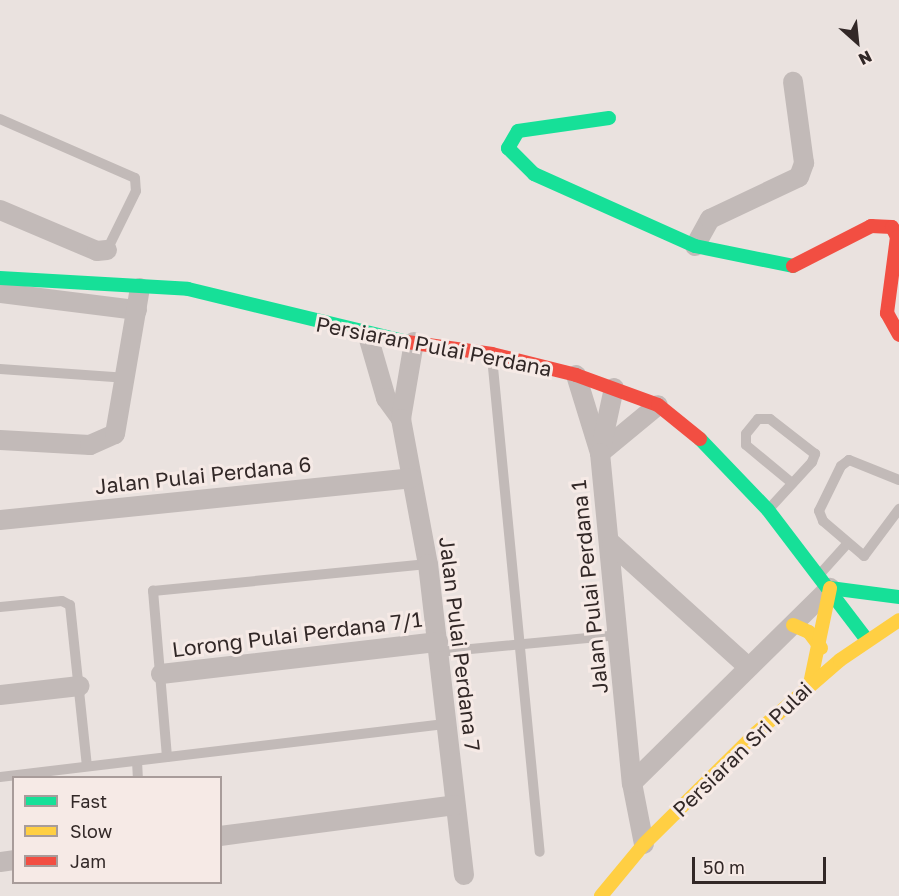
<!DOCTYPE html>
<html>
<head>
<meta charset="utf-8">
<style>
	body { margin:0 }
	#map { position:relative; width:899px; height:896px; overflow:hidden; background:#eae2df; font-family:"Golos Text",sans-serif }
	div>[style] { position:absolute }
	[style*='--x'] { left:calc(var(--x)*1px); top:calc(var(--y)*1px); width:calc(var(--w)*1px); rotate:calc(var(--a)*1deg) }
	.lane>* { height:10px; margin:-5px; padding:0 5px; transform-origin:5px; border-radius:5px; background:#c2bab8 }
	.street>* { height:20px; margin:-10px; padding:0 10px; transform-origin:10px; border-radius:10px; background:#c2bab8 }
	.fast>* { height:14px; margin:-7px; padding:0 7px; transform-origin:7px; border-radius:7px; background:#16e098 }
	.slow>* { height:14px; margin:-7px; padding:0 7px; transform-origin:7px; border-radius:7px; background:#ffcf43 }
	.jam>* { height:14px; margin:-7px; padding:0 7px; transform-origin:7px; border-radius:7px; background:#f24e42 }
	span { translate:-50% -50%; white-space:nowrap; text-align:center; line-height:1.15; -webkit-text-stroke:6px #f6eae6; paint-order:stroke }
	.street-label { font-size:21px; color:#322827 }
	.legend { position:absolute; left:12px; top:776px; width:210px; height:108px; box-sizing:border-box; background:#f6eae6; border:2px solid #a89c9a; margin:0; padding:8px 10px; list-style:none; font-size:18px; color:#322827 }
	.legend li { display:flex; align-items:center; gap:12px; height:30px }
	.legend b { width:30px; border:2px solid #a89c9a }
	.north { position:absolute; left:827px; top:12px; width:60px; height:60px; -webkit-text-stroke:4px #f6eae6; paint-order:stroke; rotate:153deg; font-size:16px; font-weight:700; line-height:24px; text-align:center; color:#322827 }
	.north::after { content:''; display:block; margin:auto; width:21px; height:27px; background:#322827; clip-path:polygon(50% 0,100% 100%,50% 72%,0 100%) }
	.scale { position:absolute; left:692px; top:857px; width:134px; height:27px; box-sizing:border-box; border:3px solid #322827; border-top:0; padding-left:8px; font-size:18px; line-height:21px; white-space:nowrap; color:#322827; -webkit-text-stroke:4px #f6eae6; paint-order:stroke }
</style>
</head>
<body>
<div id="map">
	<div class="lane">
		<div style="--x:0;--y:119;--w:147;--a:23.6"></div>
		<div style="--x:135;--y:178;--w:13;--a:86"></div>
		<div style="--x:136;--y:191;--w:66;--a:116.2"></div>
		<div style="--x:492;--y:357;--w:497;--a:84.5"></div>
		<div style="--x:0;--y:369;--w:128;--a:4"></div>
		<div style="--x:899;--y:480;--w:54;--a:-158.2"></div>
		<div style="--x:849;--y:460;--w:10;--a:143"></div>
		<div style="--x:841;--y:466;--w:50;--a:116.1"></div>
		<div style="--x:819;--y:511;--w:11;--a:68"></div>
		<div style="--x:823;--y:521;--w:54;--a:40.5"></div>
		<div style="--x:864;--y:556;--w:59;--a:-53.3"></div>
		<div style="--x:769;--y:509;--w:64;--a:-47.5"></div>
		<div style="--x:812;--y:462;--w:9;--a:-69"></div>
		<div style="--x:815;--y:454;--w:57;--a:-142.1"></div>
		<div style="--x:770;--y:419;--w:12;--a:180"></div>
		<div style="--x:758;--y:419;--w:19;--a:129"></div>
		<div style="--x:746;--y:434;--w:11;--a:90"></div>
		<div style="--x:746;--y:445;--w:60;--a:39.6"></div>
		<div style="--x:820;--y:574;--w:40;--a:-48"></div>
		<div style="--x:0;--y:607;--w:62;--a:-5.5"></div>
		<div style="--x:62;--y:601;--w:9;--a:27"></div>
		<div style="--x:70;--y:605;--w:162;--a:84"></div>
		<div style="--x:439;--y:652;--w:181;--a:-5.4"></div>
		<div style="--x:167;--y:757;--w:167;--a:-94.8"></div>
		<div style="--x:153;--y:591;--w:276;--a:-5.6"></div>
		<div style="--x:137;--y:761;--w:17;--a:87"></div>
		<div style="--x:0;--y:777;--w:450;--a:-6.8"></div>
	</div>
	<div class="street">
		<div style="--x:0;--y:210;--w:105;--a:22.9"></div>
		<div style="--x:97;--y:251;--w:10;--a:-6"></div>
		<div style="--x:695;--y:246;--w:31;--a:-61"></div>
		<div style="--x:710;--y:219;--w:98;--a:-25.3"></div>
		<div style="--x:799;--y:177;--w:15;--a:-70"></div>
		<div style="--x:804;--y:163;--w:82;--a:-97.7"></div>
		<div style="--x:0;--y:293;--w:138;--a:7.1"></div>
		<div style="--x:368;--y:336;--w:65;--a:73.8"></div>
		<div style="--x:386;--y:398;--w:26;--a:54"></div>
		<div style="--x:414;--y:342;--w:78;--a:99.6"></div>
		<div style="--x:401;--y:419;--w:147;--a:79.5"></div>
		<div style="--x:428;--y:564;--w:313;--a:83.4"></div>
		<div style="--x:576;--y:375;--w:82;--a:72.9"></div>
		<div style="--x:600;--y:453;--w:75;--a:-39.6"></div>
		<div style="--x:614;--y:388;--w:66;--a:102.2"></div>
		<div style="--x:600;--y:453;--w:332;--a:84.5"></div>
		<div style="--x:632;--y:783;--w:62;--a:78.9"></div>
		<div style="--x:0;--y:440;--w:90;--a:3.2"></div>
		<div style="--x:90;--y:445;--w:27;--a:-24"></div>
		<div style="--x:115;--y:434;--w:148;--a:-80.3"></div>
		<div style="--x:0;--y:520;--w:413;--a:-5.8"></div>
		<div style="--x:612;--y:544;--w:183;--a:42.1"></div>
		<div style="--x:161;--y:674;--w:279;--a:-6.6"></div>
		<div style="--x:0;--y:695;--w:80;--a:-6.5"></div>
		<div style="--x:632;--y:783;--w:278;--a:-44.6"></div>
		<div style="--x:220;--y:836;--w:237;--a:-7.5"></div>
		<div style="--x:0;--y:862;--w:14;--a:-8"></div>
	</div>
	<div class="fast">
		<div style="--x:609;--y:118;--w:92;--a:171.9"></div>
		<div style="--x:518;--y:131;--w:20;--a:120"></div>
		<div style="--x:508;--y:148;--w:37;--a:45"></div>
		<div style="--x:534;--y:174;--w:176;--a:24.1"></div>
		<div style="--x:695;--y:246;--w:100;--a:11.5"></div>
		<div style="--x:0;--y:278;--w:188;--a:3.3"></div>
		<div style="--x:188;--y:289;--w:225;--a:13.6"></div>
		<div style="--x:700;--y:439;--w:98;--a:46.2"></div>
		<div style="--x:768;--y:510;--w:163;--a:52.7"></div>
		<div style="--x:830;--y:588;--w:70;--a:7.4"></div>
	</div>
	<div class="slow">
		<div style="--x:793;--y:625;--w:17;--a:24"></div>
		<div style="--x:809;--y:632;--w:20;--a:53"></div>
		<div style="--x:810;--y:684;--w:98;--a:-78.2"></div>
		<div style="--x:601;--y:896;--w:67;--a:-50.4"></div>
		<div style="--x:644;--y:844;--w:158;--a:-44.7"></div>
		<div style="--x:756;--y:733;--w:111;--a:-41"></div>
		<div style="--x:840;--y:660;--w:71;--a:-34.1"></div>
	</div>
	<div class="jam">
		<div style="--x:793;--y:266;--w:88;--a:-27.1"></div>
		<div style="--x:871;--y:226;--w:21;--a:3"></div>
		<div style="--x:892;--y:227;--w:11;--a:63"></div>
		<div style="--x:897;--y:237;--w:77;--a:97.5"></div>
		<div style="--x:887;--y:313;--w:25;--a:61"></div>
		<div style="--x:407;--y:342;--w:86;--a:8"></div>
		<div style="--x:492;--y:354;--w:87;--a:14"></div>
		<div style="--x:576;--y:375;--w:87;--a:20.1"></div>
		<div style="--x:658;--y:405;--w:54;--a:39"></div>
	</div>
	<div class="street-label">
		<span style="left:434px;top:346px;rotate:11deg">Persiaran Pulai Perdana</span>
		<span style="left:203px;top:475px;rotate:-6deg">Jalan Pulai Perdana 6</span>
		<span style="left:589px;top:587px;rotate:-96deg">Jalan Pulai Perdana 1</span>
		<span style="left:297px;top:634px;rotate:-7deg">Lorong Pulai Perdana 7/1</span>
		<span style="left:460px;top:644px;rotate:83deg">Jalan Pulai Perdana 7</span>
		<span style="left:742px;top:749px;rotate:-44deg">Persiaran Sri Pulai</span>
	</div>
	<ul class="legend">
	<li><b style="height:8px;background:#16e098"></b>Fast</li>
	<li><b style="height:8px;background:#ffcf43"></b>Slow</li>
	<li><b style="height:8px;background:#f24e42"></b>Jam</li>
	</ul>
	<div class="north">N</div>
	<div class="scale">50 m</div>
</div>
</body>
</html>
